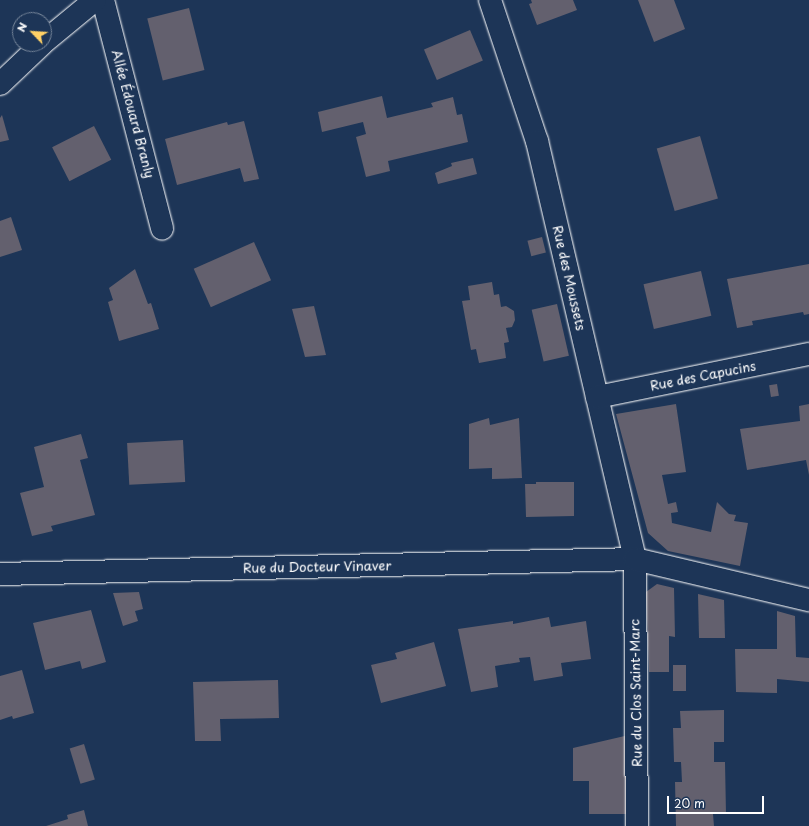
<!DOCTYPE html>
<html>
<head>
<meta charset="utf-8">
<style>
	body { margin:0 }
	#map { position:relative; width:809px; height:826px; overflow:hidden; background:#1d3557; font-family:"Playpen Sans",sans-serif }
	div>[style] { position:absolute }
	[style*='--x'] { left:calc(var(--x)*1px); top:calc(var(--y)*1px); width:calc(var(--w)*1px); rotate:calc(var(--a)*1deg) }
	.building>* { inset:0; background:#63606e; transform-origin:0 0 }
	.roads { filter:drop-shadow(0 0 1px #fff) drop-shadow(0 0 1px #fff) }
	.street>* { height:22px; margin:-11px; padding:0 11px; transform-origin:11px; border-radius:11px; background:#1d3557 }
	span { translate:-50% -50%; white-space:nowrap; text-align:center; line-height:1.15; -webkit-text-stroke:3px #1d3557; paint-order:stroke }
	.street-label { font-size:13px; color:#fff }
	.north { position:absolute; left:12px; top:12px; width:40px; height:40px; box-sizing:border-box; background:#1d3557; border:1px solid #77869a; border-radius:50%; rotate:295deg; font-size:11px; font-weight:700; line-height:16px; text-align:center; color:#fff }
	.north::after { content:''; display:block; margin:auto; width:14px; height:18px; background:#ffd166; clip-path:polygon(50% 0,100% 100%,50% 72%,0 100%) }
	.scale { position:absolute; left:667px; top:796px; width:97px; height:18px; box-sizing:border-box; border:2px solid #fff; border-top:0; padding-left:5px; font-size:12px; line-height:14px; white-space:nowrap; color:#fff; -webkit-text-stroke:3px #1d3557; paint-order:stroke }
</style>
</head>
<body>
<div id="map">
	<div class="building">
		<div style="clip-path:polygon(531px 0,573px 0,577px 10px,537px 25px,529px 4px,532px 3px)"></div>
		<div style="clip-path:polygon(638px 0,674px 0,685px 29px,654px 42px)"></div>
		<div style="left:189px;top:8px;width:64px;height:43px;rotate:76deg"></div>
		<div style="left:470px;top:30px;width:33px;height:50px;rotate:67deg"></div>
		<div style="clip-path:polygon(382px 96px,387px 118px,433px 107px,431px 103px,453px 97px,457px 115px,462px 114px,468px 142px,388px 161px,390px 171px,366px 177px,356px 137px,366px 134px,363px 122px,322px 132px,318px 112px)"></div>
		<div style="clip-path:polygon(2px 115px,9px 140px,0 142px,0 118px)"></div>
		<div style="clip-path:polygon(244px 121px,259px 179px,244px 182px,240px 168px,177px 185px,165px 139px,227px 122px,228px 125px)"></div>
		<div style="left:94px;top:126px;width:38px;height:47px;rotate:63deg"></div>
		<div style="left:700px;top:136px;width:65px;height:45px;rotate:74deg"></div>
		<div style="clip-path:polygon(473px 158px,477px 174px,438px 184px,435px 173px,452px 166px,451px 163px)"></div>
		<div style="clip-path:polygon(11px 217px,22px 250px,0 257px,0 221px)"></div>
		<div style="left:542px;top:237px;width:16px;height:15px;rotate:76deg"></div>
		<div style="left:254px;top:242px;width:42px;height:66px;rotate:66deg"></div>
		<div style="clip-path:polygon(809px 264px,809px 314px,804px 315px,803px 312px,752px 321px,753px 325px,737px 328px,727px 279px)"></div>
		<div style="clip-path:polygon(135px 269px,148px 304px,151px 303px,159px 329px,119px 341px,108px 302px,113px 300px,109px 288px)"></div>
		<div style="left:701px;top:271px;width:46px;height:59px;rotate:77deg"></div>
		<div style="clip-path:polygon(492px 282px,494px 295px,499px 294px,501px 307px,506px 306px,514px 311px,515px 320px,512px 327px,506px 328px,509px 342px,504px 343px,506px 358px,479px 363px,476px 349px,471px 350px,462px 301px,470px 300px,468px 286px)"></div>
		<div style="left:557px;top:304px;width:53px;height:26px;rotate:77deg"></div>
		<div style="clip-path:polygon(314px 306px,326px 355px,305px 357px,292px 309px)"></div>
		<div style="left:777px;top:384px;width:12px;height:8px;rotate:81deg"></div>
		<div style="clip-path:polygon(676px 404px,686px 472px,662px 475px,668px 504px,676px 502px,678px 512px,671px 513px,672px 523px,711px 532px,717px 502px,729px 514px,736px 515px,734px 521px,748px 523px,740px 566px,668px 551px,648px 533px,616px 414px)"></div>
		<div style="clip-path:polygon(809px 404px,809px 475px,806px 460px,747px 470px,740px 429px,800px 421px,799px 406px)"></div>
		<div style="clip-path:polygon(489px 418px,490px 425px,519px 418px,522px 478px,492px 479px,492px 468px,469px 469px,469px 424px)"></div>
		<div style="clip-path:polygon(81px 434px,88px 458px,80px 460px,95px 515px,51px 526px,53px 531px,32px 536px,20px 493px,44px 487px,34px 447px)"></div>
		<div style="left:183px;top:440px;width:42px;height:56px;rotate:87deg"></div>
		<div style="clip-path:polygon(536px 482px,574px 482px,574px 516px,526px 517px,525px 484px,536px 484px)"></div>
		<div style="clip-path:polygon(657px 584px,674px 588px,675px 637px,669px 636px,669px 672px,649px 672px,646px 592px)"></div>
		<div style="clip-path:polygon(139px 592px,143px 609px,135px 611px,138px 621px,123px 626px,113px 593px)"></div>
		<div style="clip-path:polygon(698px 594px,724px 600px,725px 638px,699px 638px)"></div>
		<div style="clip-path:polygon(91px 610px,106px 662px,82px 669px,80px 661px,45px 670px,33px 623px)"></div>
		<div style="clip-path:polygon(777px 611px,795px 616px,796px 657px,809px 658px,809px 682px,777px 679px,777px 693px,736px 692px,735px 649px,777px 649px)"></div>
		<div style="clip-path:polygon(549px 617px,551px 627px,586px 621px,591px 659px,561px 663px,563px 676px,534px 681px,530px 657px,519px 658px,520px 662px,495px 666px,498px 687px,471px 692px,458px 629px,513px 621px,513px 624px)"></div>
		<div style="clip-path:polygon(434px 642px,446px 686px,381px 703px,371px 665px,397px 659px,395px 653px)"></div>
		<div style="left:686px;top:665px;width:26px;height:13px;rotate:90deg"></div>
		<div style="clip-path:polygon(22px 670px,34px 713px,13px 719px,12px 716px,0 720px,0 676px)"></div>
		<div style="clip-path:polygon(278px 680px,279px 718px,220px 719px,221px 741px,195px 741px,193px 682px)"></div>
		<div style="clip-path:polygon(724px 710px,724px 742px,714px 742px,714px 762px,725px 762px,726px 814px,713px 814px,714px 826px,676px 826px,675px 782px,682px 782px,681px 762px,674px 762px,673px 728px,681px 728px,680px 711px)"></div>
		<div style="clip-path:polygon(629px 735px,628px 814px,589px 814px,589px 781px,573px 781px,573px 748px)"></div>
		<div style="left:84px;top:744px;width:37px;height:15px;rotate:73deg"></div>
		<div style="clip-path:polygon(84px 810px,88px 826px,46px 826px,68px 819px,67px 815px)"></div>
	</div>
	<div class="roads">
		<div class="street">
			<div style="--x:103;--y:0;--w:236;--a:75.5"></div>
			<div style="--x:490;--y:0;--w:149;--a:71.6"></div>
			<div style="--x:537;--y:141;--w:429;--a:76.8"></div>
			<div style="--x:635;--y:559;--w:267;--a:89.6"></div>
			<div style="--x:44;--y:42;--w:66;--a:-39.5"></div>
			<div style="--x:0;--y:84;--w:58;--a:-43.6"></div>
			<div style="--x:597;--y:397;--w:216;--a:-11.5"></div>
			<div style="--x:0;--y:574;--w:635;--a:-1.35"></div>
			<div style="--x:635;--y:559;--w:179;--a:13.3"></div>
		</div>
	</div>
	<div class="street-label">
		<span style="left:133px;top:114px;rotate:75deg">Allée Édouard Branly</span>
		<span style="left:569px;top:278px;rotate:77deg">Rue des Moussets</span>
		<span style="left:703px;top:376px;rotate:-11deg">Rue des Capucins</span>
		<span style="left:317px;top:567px;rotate:-1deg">Rue du Docteur Vinaver</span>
		<span style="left:636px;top:693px;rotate:-91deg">Rue du Clos Saint-Marc</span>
	</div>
	<div class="north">N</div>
	<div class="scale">20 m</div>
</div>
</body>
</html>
